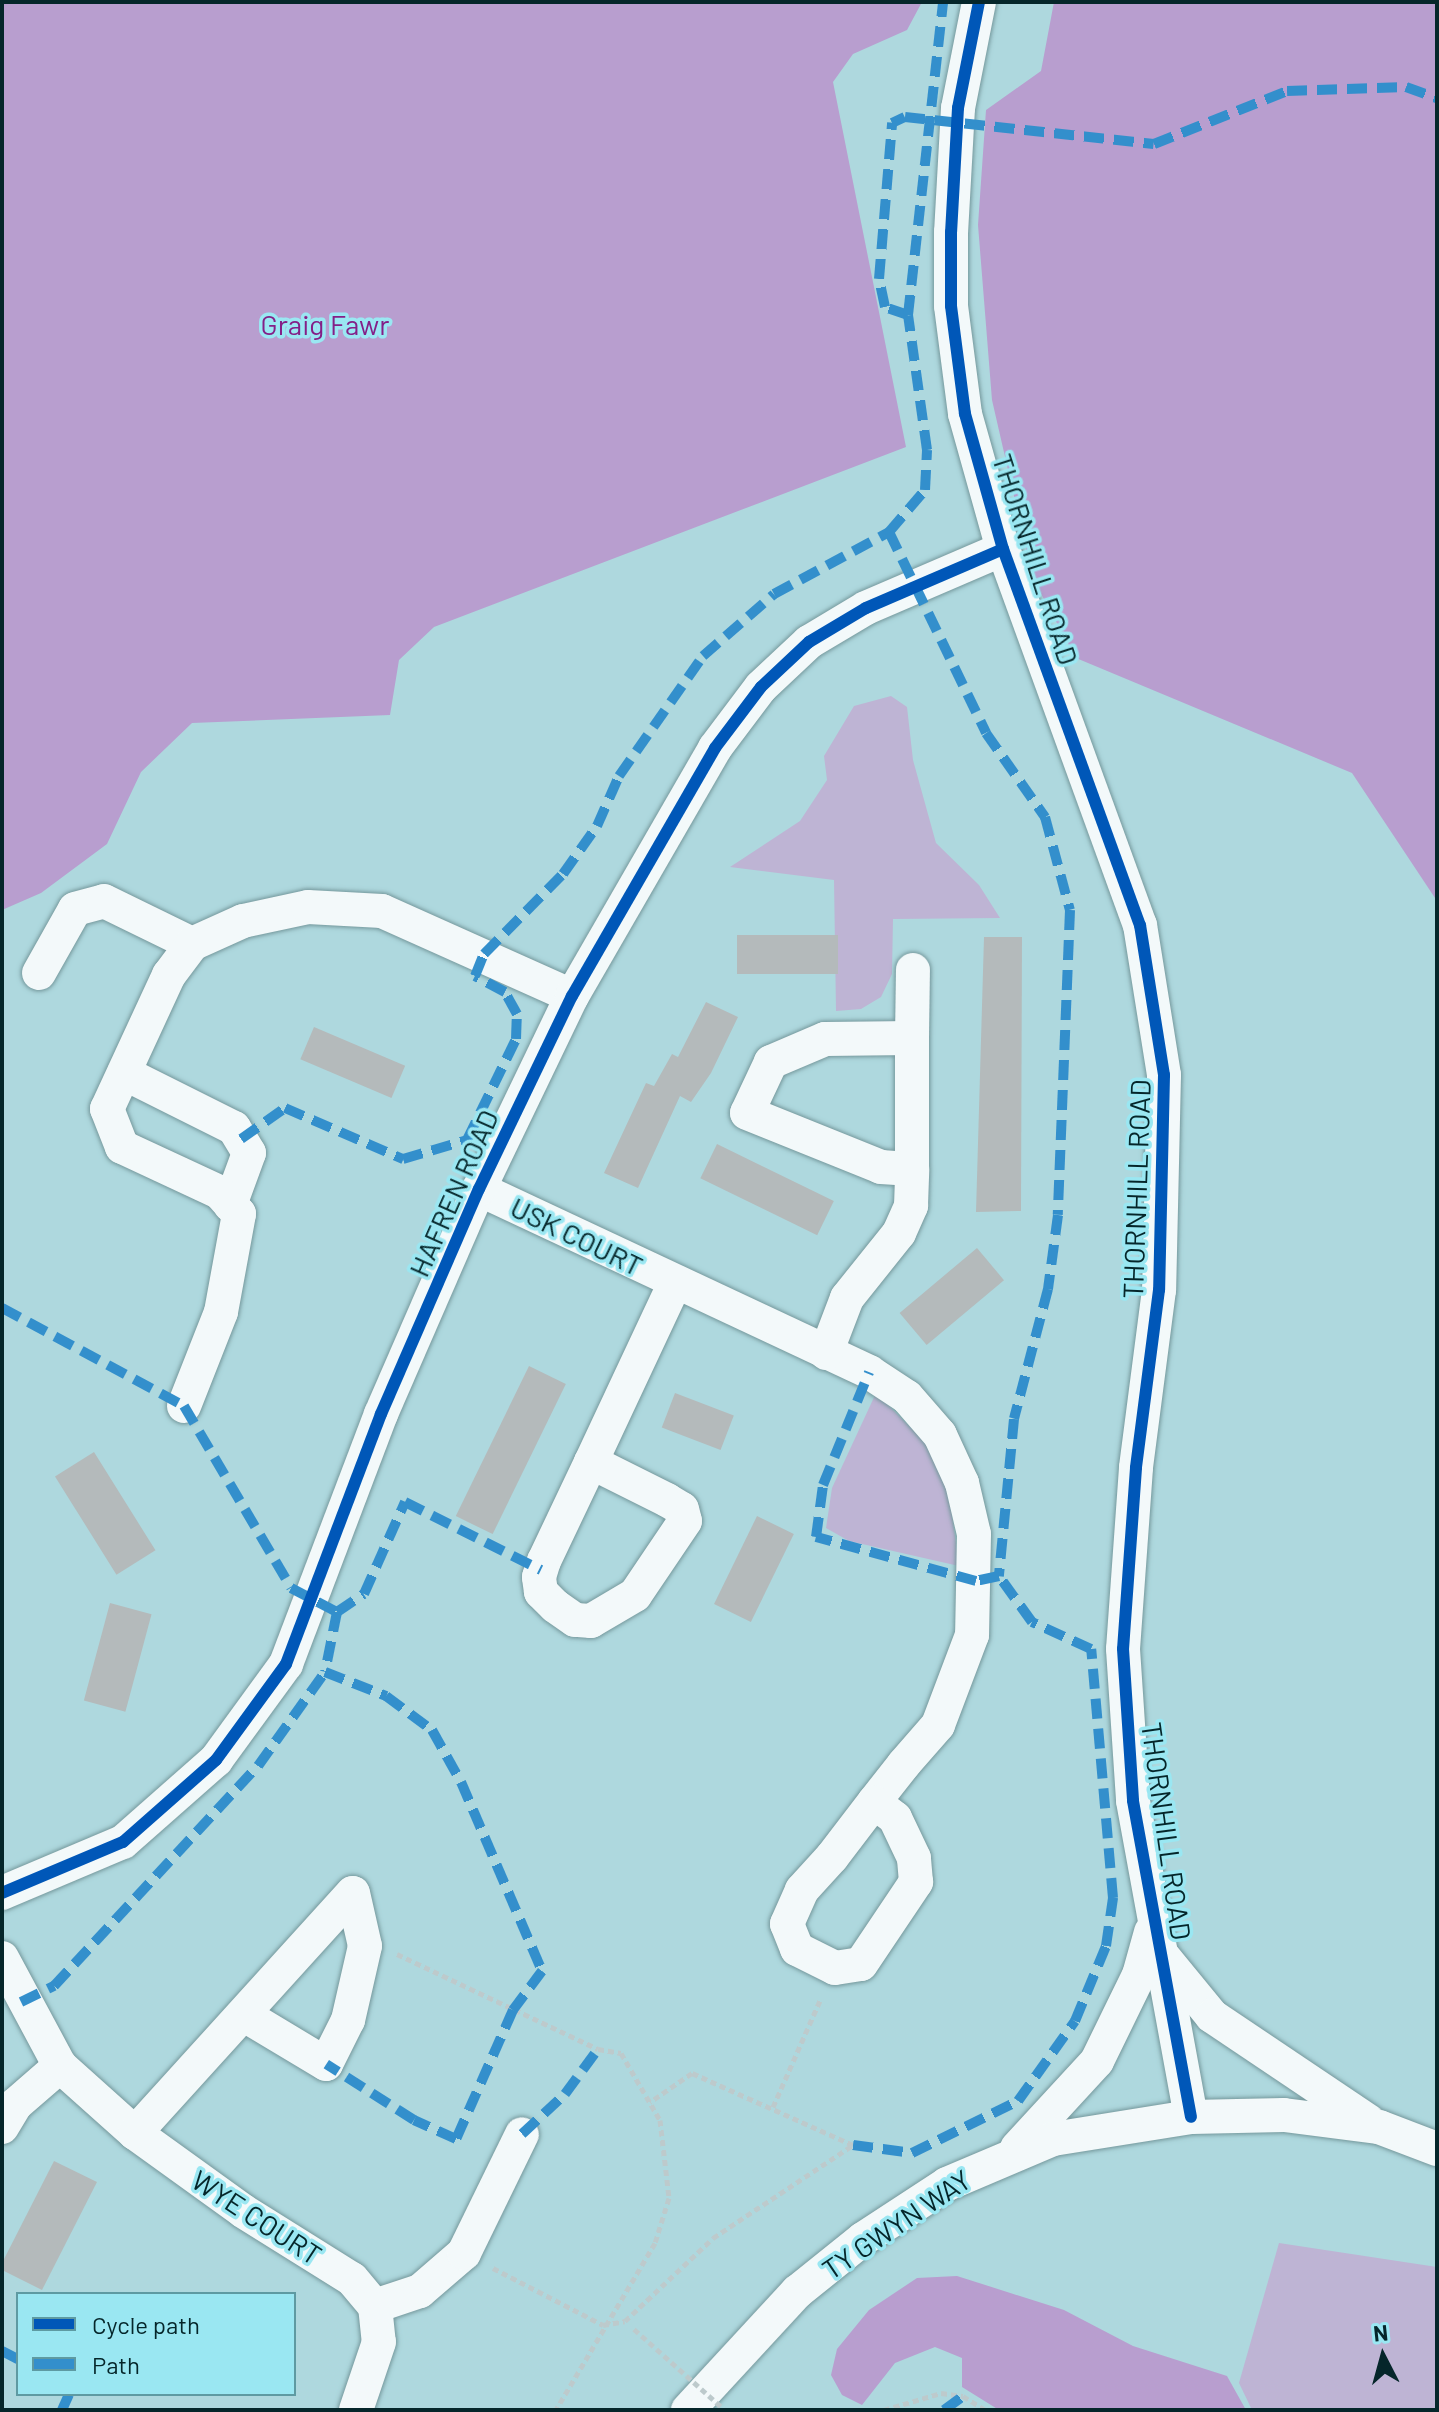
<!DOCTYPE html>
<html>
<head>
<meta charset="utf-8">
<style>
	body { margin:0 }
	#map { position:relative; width:1439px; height:2412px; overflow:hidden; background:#aed8de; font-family:Barlow,sans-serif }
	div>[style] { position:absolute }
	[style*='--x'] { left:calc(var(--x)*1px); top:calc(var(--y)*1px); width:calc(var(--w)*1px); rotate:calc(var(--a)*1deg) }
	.green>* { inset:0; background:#beb4d4 }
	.forest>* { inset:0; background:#b89ecf }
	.building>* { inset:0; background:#b4babb; transform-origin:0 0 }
	.path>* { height:5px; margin-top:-2.5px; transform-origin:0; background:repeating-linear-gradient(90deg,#bdcacc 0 6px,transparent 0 10px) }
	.roads { filter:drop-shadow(0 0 2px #75989c) drop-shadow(0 0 2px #75989c) }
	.minor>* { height:34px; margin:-17px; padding:0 17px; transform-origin:17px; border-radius:17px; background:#f3f9fa }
	.path-bridge>* { height:5px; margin-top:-2.5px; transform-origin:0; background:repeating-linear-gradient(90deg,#bdcacc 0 6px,transparent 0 10px) }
	.quiet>* { height:10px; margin-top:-5px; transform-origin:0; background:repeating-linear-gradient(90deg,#338fcc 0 20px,transparent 0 30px) }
	.cycleway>* { height:12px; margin:-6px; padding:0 6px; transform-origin:6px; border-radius:6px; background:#0057b8 }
	span { translate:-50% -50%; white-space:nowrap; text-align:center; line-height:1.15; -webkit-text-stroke:7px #9ae7f2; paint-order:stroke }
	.park-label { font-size:28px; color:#841f87 }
	.street-label { font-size:28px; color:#05262a }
	.frame { position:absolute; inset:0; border:4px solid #05262a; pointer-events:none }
	.legend { position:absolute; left:16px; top:2292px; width:280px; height:104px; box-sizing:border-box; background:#9ae7f2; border:2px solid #5e9aa2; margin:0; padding:10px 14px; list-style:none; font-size:24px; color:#05262a }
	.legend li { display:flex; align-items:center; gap:16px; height:40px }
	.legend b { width:40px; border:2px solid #5e9aa2 }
	.north { position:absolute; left:1343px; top:2316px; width:80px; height:80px; -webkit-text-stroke:6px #9ae7f2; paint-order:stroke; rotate:354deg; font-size:22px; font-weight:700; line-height:32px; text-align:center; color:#05262a }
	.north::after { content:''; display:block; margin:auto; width:28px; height:36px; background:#05262a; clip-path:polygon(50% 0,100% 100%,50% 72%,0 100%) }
</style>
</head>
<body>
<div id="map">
	<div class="green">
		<div style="clip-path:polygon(891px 696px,907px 707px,913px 760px,936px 843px,979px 885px,1000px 918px,893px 919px,892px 974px,881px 997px,861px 1009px,836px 1011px,834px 880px,730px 867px,800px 821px,827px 780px,824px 756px,854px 706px)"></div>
		<div style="clip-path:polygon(876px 1393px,928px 1445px,949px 1491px,959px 1566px,849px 1541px,826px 1528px,832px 1488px)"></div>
		<div style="clip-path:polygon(1279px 2243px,1437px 2267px,1437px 2410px,1252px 2410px,1239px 2383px)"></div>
	</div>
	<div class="forest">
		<div style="clip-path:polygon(2px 2px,922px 2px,907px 30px,853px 54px,833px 82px,906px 447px,434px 627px,399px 660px,390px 715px,192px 723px,141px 772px,107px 844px,41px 893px,2px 910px)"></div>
		<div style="clip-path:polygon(1054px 2px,1437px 2px,1437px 901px,1352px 773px,1076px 658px,1033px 579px,992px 400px,978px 225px,986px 110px,1041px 71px)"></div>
		<div style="clip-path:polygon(957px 2276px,1064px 2310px,1133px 2346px,1227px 2376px,1246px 2410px,999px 2410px,962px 2387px,962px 2358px,935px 2347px,895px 2363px,862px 2405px,842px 2395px,831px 2375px,837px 2349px,869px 2310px,917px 2278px)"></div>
	</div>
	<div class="building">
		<div style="left:838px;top:935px;width:39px;height:101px;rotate:90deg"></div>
		<div style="clip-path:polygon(984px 937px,1022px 937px,1021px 1211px,976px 1212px)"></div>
		<div style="clip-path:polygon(706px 1002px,738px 1017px,711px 1073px,691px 1102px,680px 1096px,638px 1188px,604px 1173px,646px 1083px,654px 1086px,672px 1054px,678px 1057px)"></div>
		<div style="left:314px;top:1027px;width:99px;height:35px;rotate:23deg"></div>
		<div style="left:717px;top:1144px;width:130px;height:38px;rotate:26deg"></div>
		<div style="left:977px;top:1248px;width:42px;height:101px;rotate:50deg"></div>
		<div style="left:529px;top:1366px;width:41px;height:167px;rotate:26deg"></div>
		<div style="left:675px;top:1393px;width:63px;height:37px;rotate:21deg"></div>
		<div style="left:94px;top:1452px;width:116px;height:46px;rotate:58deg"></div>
		<div style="left:757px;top:1516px;width:41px;height:98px;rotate:26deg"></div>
		<div style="left:110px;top:1603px;width:43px;height:101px;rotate:15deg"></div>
		<div style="clip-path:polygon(54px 2161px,97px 2182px,42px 2290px,2px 2270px,2px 2263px)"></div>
	</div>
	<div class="path">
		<div style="--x:397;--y:1954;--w:222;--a:25.3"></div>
		<div style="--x:598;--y:2049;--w:23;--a:10"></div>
		<div style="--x:621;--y:2053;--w:78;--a:59.8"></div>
		<div style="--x:660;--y:2120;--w:79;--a:83.4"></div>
		<div style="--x:669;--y:2198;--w:47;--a:107.3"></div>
		<div style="--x:655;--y:2243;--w:194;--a:120.7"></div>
		<div style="--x:773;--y:2107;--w:119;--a:-66.2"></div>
		<div style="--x:493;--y:2268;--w:124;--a:27.4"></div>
		<div style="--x:603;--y:2325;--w:22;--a:-10"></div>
		<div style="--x:625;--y:2321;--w:121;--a:-43.3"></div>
		<div style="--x:713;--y:2238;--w:168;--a:-33.6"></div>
		<div style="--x:853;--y:2145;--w:176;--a:-155.9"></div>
		<div style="--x:692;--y:2073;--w:51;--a:145.4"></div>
		<div style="--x:884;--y:2410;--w:59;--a:-16.6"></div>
		<div style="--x:941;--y:2393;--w:22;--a:8"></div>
		<div style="--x:963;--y:2396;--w:26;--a:32"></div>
	</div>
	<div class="roads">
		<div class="minor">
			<div style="--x:979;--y:2;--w:108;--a:101.2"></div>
			<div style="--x:958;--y:108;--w:124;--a:93.2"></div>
			<div style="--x:951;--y:232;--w:74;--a:90"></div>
			<div style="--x:951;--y:306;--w:109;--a:82.6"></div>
			<div style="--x:965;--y:414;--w:140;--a:74.3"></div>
			<div style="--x:1003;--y:549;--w:400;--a:70"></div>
			<div style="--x:1140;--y:925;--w:152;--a:80.9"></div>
			<div style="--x:1164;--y:1075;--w:215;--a:91.3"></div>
			<div style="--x:1159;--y:1290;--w:179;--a:97.4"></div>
			<div style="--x:1136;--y:1468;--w:181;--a:94.1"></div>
			<div style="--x:1123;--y:1649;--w:152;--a:86.2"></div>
			<div style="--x:1133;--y:1801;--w:321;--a:79.6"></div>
			<div style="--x:39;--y:973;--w:73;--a:-60.6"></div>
			<div style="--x:75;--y:909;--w:30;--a:-15"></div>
			<div style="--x:104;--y:901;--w:98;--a:26"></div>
			<div style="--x:912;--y:1038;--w:68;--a:-89.2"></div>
			<div style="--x:124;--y:1073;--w:123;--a:26.6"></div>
			<div style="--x:234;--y:1128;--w:29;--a:59"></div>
			<div style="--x:249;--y:1153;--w:55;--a:110.1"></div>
			<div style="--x:479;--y:1189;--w:431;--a:25.1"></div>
			<div style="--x:869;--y:1372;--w:45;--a:33.3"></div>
			<div style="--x:907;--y:1397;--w:50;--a:49"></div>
			<div style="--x:940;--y:1435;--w:53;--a:65.4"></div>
			<div style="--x:962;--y:1483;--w:52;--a:76.8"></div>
			<div style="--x:974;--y:1534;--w:101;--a:91.1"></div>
			<div style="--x:972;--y:1635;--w:96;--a:110.7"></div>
			<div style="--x:938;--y:1725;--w:52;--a:131.1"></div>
			<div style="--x:904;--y:1764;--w:48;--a:128.3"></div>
			<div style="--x:874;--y:1802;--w:69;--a:127.4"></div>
			<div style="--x:832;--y:1857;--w:45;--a:132.3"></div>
			<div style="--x:802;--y:1890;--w:37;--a:114"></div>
			<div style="--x:787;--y:1924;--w:27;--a:68"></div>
			<div style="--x:797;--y:1949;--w:42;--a:26.6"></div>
			<div style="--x:835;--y:1968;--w:26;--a:-9"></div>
			<div style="--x:861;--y:1964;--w:99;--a:-56.1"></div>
			<div style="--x:916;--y:1882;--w:24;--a:-95"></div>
			<div style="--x:914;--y:1858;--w:44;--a:-115.4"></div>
			<div style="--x:895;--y:1818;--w:26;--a:-143"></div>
			<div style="--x:826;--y:1353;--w:59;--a:-69.1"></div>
			<div style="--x:847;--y:1298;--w:83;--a:-51.3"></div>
			<div style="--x:899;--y:1233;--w:30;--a:-66"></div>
			<div style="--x:911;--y:1206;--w:37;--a:-88"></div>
			<div style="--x:912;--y:1169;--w:131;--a:-90"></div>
			<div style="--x:912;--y:1038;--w:87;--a:179.3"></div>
			<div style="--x:825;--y:1039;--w:59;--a:156.9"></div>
			<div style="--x:771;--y:1062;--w:56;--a:115.2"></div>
			<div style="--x:747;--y:1113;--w:144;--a:21.9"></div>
			<div style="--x:881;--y:1167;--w:31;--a:4"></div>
			<div style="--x:184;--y:1406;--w:101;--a:-68.5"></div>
			<div style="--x:221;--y:1312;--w:100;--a:-79.6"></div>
			<div style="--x:239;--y:1214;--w:30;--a:-132"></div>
			<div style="--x:219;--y:1192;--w:107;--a:-155.1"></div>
			<div style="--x:122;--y:1147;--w:41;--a:-111.5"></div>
			<div style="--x:107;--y:1109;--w:148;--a:-65.2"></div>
			<div style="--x:169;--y:975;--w:39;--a:-53"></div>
			<div style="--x:192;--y:944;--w:56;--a:-24.3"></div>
			<div style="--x:243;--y:921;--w:66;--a:-12.2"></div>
			<div style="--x:308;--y:907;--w:74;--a:3.1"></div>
			<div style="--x:382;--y:911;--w:208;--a:24.1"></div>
			<div style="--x:591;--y:1462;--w:85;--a:26.6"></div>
			<div style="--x:667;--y:1500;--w:17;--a:31"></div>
			<div style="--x:682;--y:1509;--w:12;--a:76"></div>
			<div style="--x:685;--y:1521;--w:89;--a:124"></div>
			<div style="--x:635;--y:1595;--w:51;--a:149.4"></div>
			<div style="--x:591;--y:1621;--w:16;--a:-176"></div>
			<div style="--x:575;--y:1620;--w:24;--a:-145"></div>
			<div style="--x:555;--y:1606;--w:20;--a:-135"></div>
			<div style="--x:541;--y:1592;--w:15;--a:-98"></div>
			<div style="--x:539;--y:1577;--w:17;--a:-73"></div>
			<div style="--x:544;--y:1561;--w:110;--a:-64.6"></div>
			<div style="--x:591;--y:1462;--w:198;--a:-64.9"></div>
			<div style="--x:2;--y:1893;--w:131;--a:-22.9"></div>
			<div style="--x:123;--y:1842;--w:124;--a:-41.4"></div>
			<div style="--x:216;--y:1760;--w:119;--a:-53.9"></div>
			<div style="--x:286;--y:1664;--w:267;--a:-69.2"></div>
			<div style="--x:381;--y:1414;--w:245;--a:-66.5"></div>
			<div style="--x:479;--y:1189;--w:214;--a:-64.3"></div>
			<div style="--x:572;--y:996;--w:286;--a:-60"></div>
			<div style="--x:715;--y:748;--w:76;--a:-53"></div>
			<div style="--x:761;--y:687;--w:66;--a:-43.2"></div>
			<div style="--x:809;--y:642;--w:66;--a:-30.8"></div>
			<div style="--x:866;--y:608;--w:149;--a:-23.3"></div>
			<div style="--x:1162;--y:1955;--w:79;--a:50.7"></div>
			<div style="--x:1212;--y:2016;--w:188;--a:33.9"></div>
			<div style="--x:2;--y:1958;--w:123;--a:61.8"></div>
			<div style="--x:60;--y:2066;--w:101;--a:41.8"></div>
			<div style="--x:135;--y:2133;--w:133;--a:35.8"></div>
			<div style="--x:243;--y:2211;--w:128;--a:32"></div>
			<div style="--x:352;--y:2279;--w:35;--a:50"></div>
			<div style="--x:375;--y:2306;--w:36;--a:84"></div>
			<div style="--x:379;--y:2342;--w:72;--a:108.7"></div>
			<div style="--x:2;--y:2127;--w:26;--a:-59"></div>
			<div style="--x:15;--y:2105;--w:60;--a:-40.9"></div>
			<div style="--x:135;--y:2133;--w:324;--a:-47.8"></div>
			<div style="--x:353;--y:1893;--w:54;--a:77.2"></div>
			<div style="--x:365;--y:1946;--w:76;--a:102.9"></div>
			<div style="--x:348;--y:2020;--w:49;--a:116.6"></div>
			<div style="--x:326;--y:2064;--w:93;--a:-149"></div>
			<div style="--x:1017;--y:2148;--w:118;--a:-47.4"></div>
			<div style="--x:1097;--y:2061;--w:96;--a:-64"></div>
			<div style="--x:1139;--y:1975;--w:45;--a:-74.4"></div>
			<div style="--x:375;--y:2306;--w:47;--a:-18.4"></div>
			<div style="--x:420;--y:2291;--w:58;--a:-40.8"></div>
			<div style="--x:464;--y:2253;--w:132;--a:-64"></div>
			<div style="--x:688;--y:2410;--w:161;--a:-47.3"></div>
			<div style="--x:797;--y:2292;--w:85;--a:-38.8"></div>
			<div style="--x:863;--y:2239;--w:100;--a:-33.2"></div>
			<div style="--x:947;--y:2184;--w:115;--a:-23"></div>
			<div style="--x:1053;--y:2139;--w:140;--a:-9.1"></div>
			<div style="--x:1191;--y:2117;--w:93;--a:-1.2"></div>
			<div style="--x:1284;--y:2115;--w:96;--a:7.2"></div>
			<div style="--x:1379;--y:2127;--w:62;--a:20.8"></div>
		</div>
	</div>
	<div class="path-bridge">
		<div style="--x:634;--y:2329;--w:122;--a:41.7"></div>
	</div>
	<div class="quiet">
		<div style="--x:908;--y:315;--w:24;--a:-161"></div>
		<div style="--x:885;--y:307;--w:29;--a:-102"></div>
		<div style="--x:879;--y:279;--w:157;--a:-85.2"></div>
		<div style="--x:892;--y:123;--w:14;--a:-25"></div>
		<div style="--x:905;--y:117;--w:250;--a:6.2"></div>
		<div style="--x:1154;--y:144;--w:143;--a:-21.7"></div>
		<div style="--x:1287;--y:91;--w:119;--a:-1.9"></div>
		<div style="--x:1406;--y:87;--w:33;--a:20"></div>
		<div style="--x:889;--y:532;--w:55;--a:-49.4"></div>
		<div style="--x:925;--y:490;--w:40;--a:-87.1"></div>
		<div style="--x:927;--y:450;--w:136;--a:-98"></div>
		<div style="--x:908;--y:315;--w:315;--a:-83.6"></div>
		<div style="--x:241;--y:1139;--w:54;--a:-35.2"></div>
		<div style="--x:285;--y:1108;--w:129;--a:23.4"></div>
		<div style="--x:403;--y:1159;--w:67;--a:-16.5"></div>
		<div style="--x:467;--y:1140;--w:112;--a:-64.1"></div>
		<div style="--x:516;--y:1039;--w:25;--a:-88"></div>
		<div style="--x:517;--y:1014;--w:25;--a:-119"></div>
		<div style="--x:505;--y:992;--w:34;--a:-152"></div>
		<div style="--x:475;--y:976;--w:24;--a:-68"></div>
		<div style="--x:484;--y:954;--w:112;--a:-45.4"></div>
		<div style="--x:563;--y:874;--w:59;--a:-54.7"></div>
		<div style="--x:597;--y:826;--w:55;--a:-66.3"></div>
		<div style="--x:619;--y:776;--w:146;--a:-55"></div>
		<div style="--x:703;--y:656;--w:94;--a:-41.1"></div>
		<div style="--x:774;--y:594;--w:131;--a:-28.3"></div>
		<div style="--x:889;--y:532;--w:223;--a:64.2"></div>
		<div style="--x:986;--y:733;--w:103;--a:54.9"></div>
		<div style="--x:1045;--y:817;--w:96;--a:75"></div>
		<div style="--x:1070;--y:910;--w:305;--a:92.3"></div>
		<div style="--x:1058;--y:1215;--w:75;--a:97.7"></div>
		<div style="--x:1048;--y:1289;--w:134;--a:104.7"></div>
		<div style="--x:1014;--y:1419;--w:158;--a:95.5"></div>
		<div style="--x:999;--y:1576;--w:24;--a:168"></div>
		<div style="--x:976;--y:1581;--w:166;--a:-164.6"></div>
		<div style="--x:816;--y:1537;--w:52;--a:-82.3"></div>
		<div style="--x:823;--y:1485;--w:122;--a:-67.8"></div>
		<div style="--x:2;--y:1308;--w:207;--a:28.3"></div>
		<div style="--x:184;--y:1406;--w:211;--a:59.5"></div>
		<div style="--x:291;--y:1588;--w:52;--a:27.6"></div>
		<div style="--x:337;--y:1612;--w:61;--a:101.3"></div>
		<div style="--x:325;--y:1672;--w:66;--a:21.5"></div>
		<div style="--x:386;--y:1696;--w:57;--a:36.5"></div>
		<div style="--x:432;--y:1730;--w:60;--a:60.9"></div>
		<div style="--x:461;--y:1782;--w:206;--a:66.8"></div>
		<div style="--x:542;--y:1971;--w:49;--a:126.6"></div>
		<div style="--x:513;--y:2010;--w:141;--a:113.8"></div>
		<div style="--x:456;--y:2139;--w:46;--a:-155.7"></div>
		<div style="--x:414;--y:2120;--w:104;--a:-147.5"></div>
		<div style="--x:337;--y:1612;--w:32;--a:-34"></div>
		<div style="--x:364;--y:1594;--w:101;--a:-66"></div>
		<div style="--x:405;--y:1502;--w:152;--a:26.6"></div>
		<div style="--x:21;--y:2002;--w:37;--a:-26"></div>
		<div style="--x:54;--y:1986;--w:300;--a:-47.2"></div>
		<div style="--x:258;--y:1766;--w:115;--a:-54.5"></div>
		<div style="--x:522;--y:2134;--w:59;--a:-42.9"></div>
		<div style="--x:565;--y:2094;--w:56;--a:-53.7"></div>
		<div style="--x:853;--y:2145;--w:60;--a:7.7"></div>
		<div style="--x:912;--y:2153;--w:118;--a:-26.1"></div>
		<div style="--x:1018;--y:2101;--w:98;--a:-54.5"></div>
		<div style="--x:1075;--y:2021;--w:81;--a:-67.5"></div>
		<div style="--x:1106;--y:1946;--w:49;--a:-81.7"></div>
		<div style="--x:1113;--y:1898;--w:250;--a:-95"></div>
		<div style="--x:1091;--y:1649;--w:65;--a:-155.4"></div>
		<div style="--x:1032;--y:1622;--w:57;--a:-125.7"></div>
		<div style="--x:2;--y:2351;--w:18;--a:27"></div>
		<div style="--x:62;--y:2410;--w:17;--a:-66"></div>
		<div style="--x:944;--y:2410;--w:24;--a:-36"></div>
	</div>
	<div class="cycleway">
		<div style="--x:979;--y:2;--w:108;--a:101.2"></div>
		<div style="--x:958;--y:108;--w:124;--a:93.2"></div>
		<div style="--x:951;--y:232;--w:74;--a:90"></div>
		<div style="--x:951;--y:306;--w:109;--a:82.6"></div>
		<div style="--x:965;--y:414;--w:140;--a:74.3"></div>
		<div style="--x:1003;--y:549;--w:400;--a:70"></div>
		<div style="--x:1140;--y:925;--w:152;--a:80.9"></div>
		<div style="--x:1164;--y:1075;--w:215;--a:91.3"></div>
		<div style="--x:1159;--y:1290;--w:179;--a:97.4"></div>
		<div style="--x:1136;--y:1468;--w:181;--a:94.1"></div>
		<div style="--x:1123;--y:1649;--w:152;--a:86.2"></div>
		<div style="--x:1133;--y:1801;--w:321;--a:79.6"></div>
		<div style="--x:2;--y:1893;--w:131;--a:-22.9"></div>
		<div style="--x:123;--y:1842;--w:124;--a:-41.4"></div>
		<div style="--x:216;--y:1760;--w:119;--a:-53.9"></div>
		<div style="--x:286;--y:1664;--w:267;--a:-69.2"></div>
		<div style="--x:381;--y:1414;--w:245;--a:-66.5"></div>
		<div style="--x:479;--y:1189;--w:214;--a:-64.3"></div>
		<div style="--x:572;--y:996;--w:286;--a:-60"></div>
		<div style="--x:715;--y:748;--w:76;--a:-53"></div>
		<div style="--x:761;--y:687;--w:66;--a:-43.2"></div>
		<div style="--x:809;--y:642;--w:66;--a:-30.8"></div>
		<div style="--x:866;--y:608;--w:149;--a:-23.3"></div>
	</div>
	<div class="park-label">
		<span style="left:325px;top:324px">Graig Fawr</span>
	</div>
	<div class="street-label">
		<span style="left:1036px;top:559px;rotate:72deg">THORNHILL ROAD</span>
		<span style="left:1136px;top:1189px;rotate:-88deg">THORNHILL ROAD</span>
		<span style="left:453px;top:1193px;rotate:-66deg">HAFREN ROAD</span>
		<span style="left:577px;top:1236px;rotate:26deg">USK COURT</span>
		<span style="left:1167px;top:1831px;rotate:82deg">THORNHILL ROAD</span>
		<span style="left:257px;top:2217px;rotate:33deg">WYE COURT</span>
		<span style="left:896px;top:2224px;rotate:-34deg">TY GWYN WAY</span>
	</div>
	<div class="frame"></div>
	<ul class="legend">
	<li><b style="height:10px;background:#0057b8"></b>Cycle path</li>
	<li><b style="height:10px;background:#338fcc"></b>Path</li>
	</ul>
	<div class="north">N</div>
</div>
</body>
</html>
